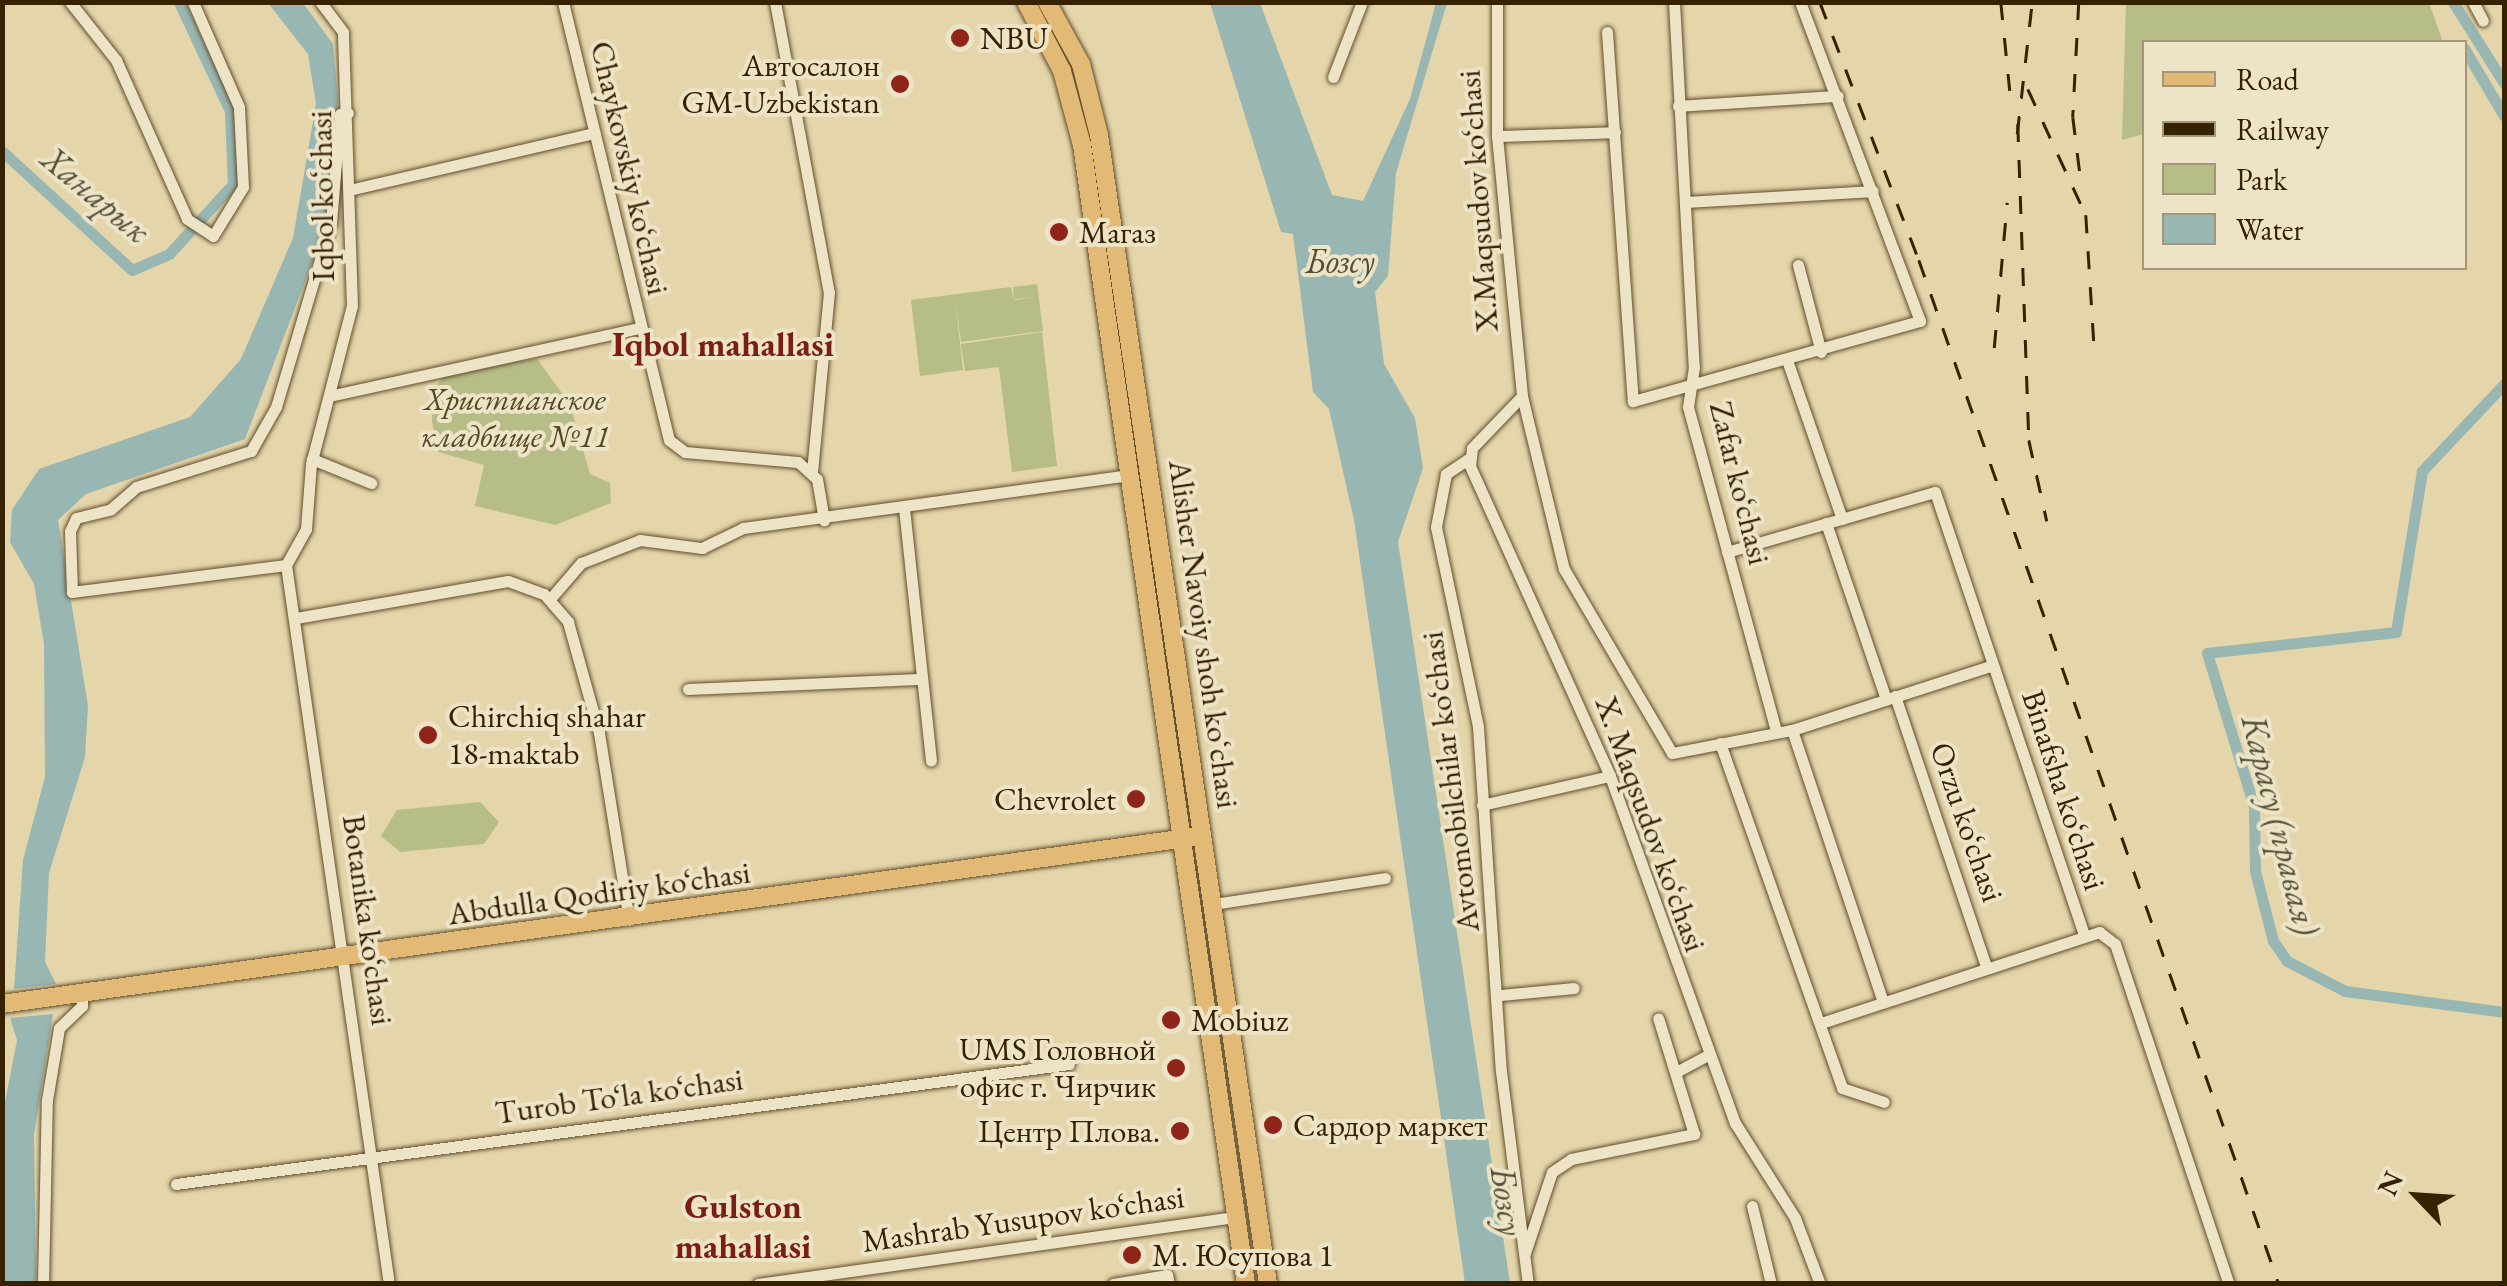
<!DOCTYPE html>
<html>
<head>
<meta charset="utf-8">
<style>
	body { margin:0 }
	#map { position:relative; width:2507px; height:1286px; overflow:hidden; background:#e4d5aa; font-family:"EB Garamond",serif }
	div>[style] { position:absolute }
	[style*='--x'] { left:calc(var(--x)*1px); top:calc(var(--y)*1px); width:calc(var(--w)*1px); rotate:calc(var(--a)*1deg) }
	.green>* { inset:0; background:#b6bd87 }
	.water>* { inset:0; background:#98b6b2 }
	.canal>* { height:11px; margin:-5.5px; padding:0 5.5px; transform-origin:5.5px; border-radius:5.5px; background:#98b6b2 }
	.roads { filter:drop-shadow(0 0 2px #624e2b) drop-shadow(0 0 2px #624e2b) }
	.minor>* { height:11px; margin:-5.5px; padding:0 5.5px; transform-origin:5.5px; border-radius:5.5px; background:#ede4c8 }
	.primary>* { height:18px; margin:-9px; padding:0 9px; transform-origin:9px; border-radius:9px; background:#e2ba75 }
	.rail>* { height:2.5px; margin-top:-1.25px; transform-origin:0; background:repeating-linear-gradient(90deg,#362101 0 18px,transparent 0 36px) }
	.dots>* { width:28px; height:28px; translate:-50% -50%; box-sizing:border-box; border:5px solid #ede4c8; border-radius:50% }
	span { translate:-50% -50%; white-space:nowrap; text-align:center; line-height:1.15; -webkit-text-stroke:8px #ede4c8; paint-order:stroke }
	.poi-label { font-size:32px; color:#362101 }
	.left { translate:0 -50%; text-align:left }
	.right { translate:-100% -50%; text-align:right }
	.street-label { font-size:32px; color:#362101 }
	.park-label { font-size:32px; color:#564822; font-style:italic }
	.water-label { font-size:35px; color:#534e36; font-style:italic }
	.neighbourhood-label { font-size:35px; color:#7a1f14; font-weight:700 }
	.frame { position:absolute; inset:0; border:5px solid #362101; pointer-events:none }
	.legend { position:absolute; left:2142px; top:40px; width:325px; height:230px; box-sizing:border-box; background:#ede4c8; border:2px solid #a49678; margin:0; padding:12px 18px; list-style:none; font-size:30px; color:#362101 }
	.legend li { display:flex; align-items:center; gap:20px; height:50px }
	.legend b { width:50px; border:2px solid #a49678 }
	.north { position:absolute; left:2367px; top:1146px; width:100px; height:100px; -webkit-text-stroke:8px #ede4c8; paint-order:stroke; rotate:295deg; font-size:28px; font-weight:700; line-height:40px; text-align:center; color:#362101 }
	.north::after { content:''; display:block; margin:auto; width:35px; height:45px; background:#362101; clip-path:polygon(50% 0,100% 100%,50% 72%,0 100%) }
</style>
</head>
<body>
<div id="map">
	<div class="green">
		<div style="clip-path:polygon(2126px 3px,2429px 3px,2443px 42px,2144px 42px,2144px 134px,2122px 140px)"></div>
		<div style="clip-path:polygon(1037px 284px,1043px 331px,961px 342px,955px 298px,963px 370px,920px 376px,911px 300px,1011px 287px,1014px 300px,1036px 297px,1014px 299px,1013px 287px)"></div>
		<div style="clip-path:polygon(1042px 332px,1057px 466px,1012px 472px,999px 367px,965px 371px,961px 344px)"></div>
		<div style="clip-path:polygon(537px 359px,570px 404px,590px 474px,610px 483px,611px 503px,555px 525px,475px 506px,484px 465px,438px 452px,432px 421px,433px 389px,449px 371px)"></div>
		<div style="clip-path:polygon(480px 802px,499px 822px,484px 844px,400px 852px,381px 836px,397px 810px)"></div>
	</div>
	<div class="water">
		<div style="clip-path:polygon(268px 3px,303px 3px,333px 44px,338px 101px,325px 229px,245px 439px,86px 494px,58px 520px,88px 706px,85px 757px,49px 873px,45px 962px,56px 984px,14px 989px,23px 860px,45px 777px,44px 644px,34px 584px,10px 542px,12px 510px,39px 469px,190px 417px,241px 359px,293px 238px,316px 104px,308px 54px)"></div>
		<div style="clip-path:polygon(1210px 3px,1260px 3px,1332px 195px,1363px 201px,1410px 99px,1436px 3px,1447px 3px,1396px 173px,1388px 276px,1375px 292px,1384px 364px,1415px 418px,1423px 468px,1398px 542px,1510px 1283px,1465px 1283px,1354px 520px,1329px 409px,1313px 392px,1293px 234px,1281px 232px)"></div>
		<div style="clip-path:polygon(53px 1014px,34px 1135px,36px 1283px,5px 1283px,3px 1113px,17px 1040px,10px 1018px)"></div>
	</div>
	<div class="canal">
		<div style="--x:2453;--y:2;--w:96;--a:57.8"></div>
		<div style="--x:2464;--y:48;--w:79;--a:59.5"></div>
		<div style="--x:2;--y:151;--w:176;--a:42.5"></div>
		<div style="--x:132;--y:270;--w:40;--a:-23.4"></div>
		<div style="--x:169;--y:254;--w:95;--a:-47.6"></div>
		<div style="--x:233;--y:184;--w:73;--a:-92.4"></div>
		<div style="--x:230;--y:111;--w:120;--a:-115.1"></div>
		<div style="--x:2504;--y:384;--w:120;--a:133.3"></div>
		<div style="--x:2422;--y:471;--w:163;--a:99.2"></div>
		<div style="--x:2396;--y:632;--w:190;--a:173.7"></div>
		<div style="--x:2207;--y:653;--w:161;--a:73"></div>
		<div style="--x:2254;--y:807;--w:64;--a:89.1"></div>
		<div style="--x:2255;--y:871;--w:72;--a:75.6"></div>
		<div style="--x:2273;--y:941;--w:24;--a:55"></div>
		<div style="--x:2287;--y:961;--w:65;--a:27.3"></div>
		<div style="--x:2345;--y:991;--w:160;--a:7.5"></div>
	</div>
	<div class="roads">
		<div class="minor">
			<div style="--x:70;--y:2;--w:74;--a:51.6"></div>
			<div style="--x:116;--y:60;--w:174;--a:65.9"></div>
			<div style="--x:187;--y:219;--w:31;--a:33"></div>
			<div style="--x:213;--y:236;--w:57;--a:-58.5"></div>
			<div style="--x:243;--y:187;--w:80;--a:-92.9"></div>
			<div style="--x:239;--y:107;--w:115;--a:-113.7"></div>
			<div style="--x:563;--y:2;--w:451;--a:76.4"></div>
			<div style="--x:669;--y:440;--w:20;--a:37"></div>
			<div style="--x:685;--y:452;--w:113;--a:5.1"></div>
			<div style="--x:798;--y:462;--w:25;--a:42"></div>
			<div style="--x:817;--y:479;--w:42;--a:80.3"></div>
			<div style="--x:775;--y:2;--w:295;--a:79.5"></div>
			<div style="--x:829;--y:292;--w:181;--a:95.4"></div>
			<div style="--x:1497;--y:2;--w:134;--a:90"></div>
			<div style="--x:1497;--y:136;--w:261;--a:84.5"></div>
			<div style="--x:1522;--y:396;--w:178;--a:76.4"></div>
			<div style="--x:1564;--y:569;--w:213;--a:59.6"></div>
			<div style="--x:1672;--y:753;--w:122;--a:-10.9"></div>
			<div style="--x:1792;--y:730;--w:211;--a:-17.9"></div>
			<div style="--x:1674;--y:2;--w:366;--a:86.9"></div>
			<div style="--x:1694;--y:367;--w:40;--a:98.5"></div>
			<div style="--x:1688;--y:407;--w:336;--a:74.8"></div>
			<div style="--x:2473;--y:2;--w:21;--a:62"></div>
			<div style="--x:1607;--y:32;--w:370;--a:86"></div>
			<div style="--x:1633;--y:401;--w:298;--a:-15.6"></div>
			<div style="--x:1920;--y:321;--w:341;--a:-110.6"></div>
			<div style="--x:1333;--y:77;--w:80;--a:-68.9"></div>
			<div style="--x:1678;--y:106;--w:160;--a:-3.6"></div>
			<div style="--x:1497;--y:136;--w:118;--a:-1.9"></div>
			<div style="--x:349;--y:190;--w:252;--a:-13.1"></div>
			<div style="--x:1687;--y:202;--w:186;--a:-3.4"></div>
			<div style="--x:1798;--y:265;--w:90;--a:75.2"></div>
			<div style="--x:1788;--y:363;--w:165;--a:70.9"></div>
			<div style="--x:334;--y:395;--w:312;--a:-12.4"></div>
			<div style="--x:1522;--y:396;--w:72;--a:133.9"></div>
			<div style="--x:1472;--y:448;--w:18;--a:96"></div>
			<div style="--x:1470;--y:466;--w:340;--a:65.7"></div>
			<div style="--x:1610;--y:776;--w:369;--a:70.2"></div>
			<div style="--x:1735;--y:1123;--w:112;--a:57.7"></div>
			<div style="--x:1795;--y:1218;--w:71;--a:69.3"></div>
			<div style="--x:312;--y:459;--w:64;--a:22.1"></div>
			<div style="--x:1468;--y:459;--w:27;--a:146"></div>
			<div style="--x:1446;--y:474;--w:54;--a:100.7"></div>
			<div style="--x:1436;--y:527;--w:204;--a:78.1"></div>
			<div style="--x:1478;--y:727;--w:345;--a:86.2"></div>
			<div style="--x:1501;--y:1071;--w:215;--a:82.8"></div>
			<div style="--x:904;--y:508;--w:254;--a:83.9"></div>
			<div style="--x:1826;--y:523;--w:186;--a:71.2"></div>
			<div style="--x:1727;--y:552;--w:216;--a:-16.1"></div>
			<div style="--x:1935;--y:492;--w:465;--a:71.4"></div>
			<div style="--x:286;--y:565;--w:216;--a:172.8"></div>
			<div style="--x:72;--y:592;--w:61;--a:-91.9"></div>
			<div style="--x:70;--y:531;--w:14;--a:-65"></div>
			<div style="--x:76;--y:518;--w:36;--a:-14"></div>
			<div style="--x:111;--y:509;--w:33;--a:-41"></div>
			<div style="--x:136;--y:487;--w:121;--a:-17.4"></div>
			<div style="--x:251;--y:451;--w:51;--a:-60.4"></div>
			<div style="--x:276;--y:407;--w:192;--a:-73.4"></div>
			<div style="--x:331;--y:223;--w:109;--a:-85.3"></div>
			<div style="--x:340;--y:114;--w:8;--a:-7"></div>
			<div style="--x:286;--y:565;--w:726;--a:81.85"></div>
			<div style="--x:286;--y:565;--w:41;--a:-60.9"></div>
			<div style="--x:306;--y:529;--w:65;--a:-85.6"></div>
			<div style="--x:311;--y:464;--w:163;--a:-75.5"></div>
			<div style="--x:352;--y:306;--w:274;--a:-91.9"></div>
			<div style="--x:343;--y:32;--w:38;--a:-127"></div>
			<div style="--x:550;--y:599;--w:48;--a:-49.3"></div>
			<div style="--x:581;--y:563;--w:63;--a:-21.3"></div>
			<div style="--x:640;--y:540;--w:63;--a:7.4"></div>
			<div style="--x:702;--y:548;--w:46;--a:-26"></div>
			<div style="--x:743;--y:528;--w:392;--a:-7.8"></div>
			<div style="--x:296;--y:618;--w:215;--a:-9.9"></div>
			<div style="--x:508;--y:581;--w:38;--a:20"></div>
			<div style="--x:544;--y:594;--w:37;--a:49"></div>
			<div style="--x:568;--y:622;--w:115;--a:74.4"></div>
			<div style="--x:599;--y:733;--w:189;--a:80.9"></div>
			<div style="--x:688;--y:689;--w:230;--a:-2.5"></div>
			<div style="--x:1895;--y:696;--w:285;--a:71.4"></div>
			<div style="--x:1792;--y:730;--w:287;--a:71.5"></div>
			<div style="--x:1720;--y:743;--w:366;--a:70.5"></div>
			<div style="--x:1842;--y:1088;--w:44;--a:18.4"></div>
			<div style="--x:1482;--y:805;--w:131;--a:-12.8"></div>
			<div style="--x:1213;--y:904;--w:174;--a:-8.6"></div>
			<div style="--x:1501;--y:995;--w:73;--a:-5.5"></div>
			<div style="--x:1821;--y:1023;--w:293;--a:-18.1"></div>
			<div style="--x:2099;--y:932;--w:20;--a:37"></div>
			<div style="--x:2115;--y:944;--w:359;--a:71.5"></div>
			<div style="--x:1676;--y:1072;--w:36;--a:-28"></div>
			<div style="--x:176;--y:1184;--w:901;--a:-7.65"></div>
			<div style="--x:1752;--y:1206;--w:80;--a:76.3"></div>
			<div style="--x:1525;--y:1253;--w:85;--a:-71.6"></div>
			<div style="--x:1552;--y:1172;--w:23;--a:-34"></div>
			<div style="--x:1571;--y:1159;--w:126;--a:-11.5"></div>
			<div style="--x:1694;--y:1134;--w:121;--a:-107.2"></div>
			<div style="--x:43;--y:1284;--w:184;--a:-88.8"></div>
			<div style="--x:47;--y:1100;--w:73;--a:-80.5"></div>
			<div style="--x:59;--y:1028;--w:32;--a:-44"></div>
			<div style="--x:82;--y:1006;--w:14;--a:-90"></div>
			<div style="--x:758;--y:1284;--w:483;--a:-8"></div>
			<div style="--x:1113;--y:1284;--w:55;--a:-9.5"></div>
			<div style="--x:1167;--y:1275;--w:9;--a:77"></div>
		</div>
		<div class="primary">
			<div style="--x:1026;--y:2;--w:78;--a:62.4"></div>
			<div style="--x:1062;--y:71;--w:77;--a:74.9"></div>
			<div style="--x:1082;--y:145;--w:1151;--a:81.81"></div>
			<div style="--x:1047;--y:2;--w:71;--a:61.3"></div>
			<div style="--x:1081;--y:64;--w:73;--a:75.8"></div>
			<div style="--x:1099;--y:135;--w:1161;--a:81.63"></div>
			<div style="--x:2;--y:1004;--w:1203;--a:-7.98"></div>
		</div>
	</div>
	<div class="rail">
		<div style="--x:1820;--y:2;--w:276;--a:69"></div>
		<div style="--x:1919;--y:260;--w:1085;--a:70.63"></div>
		<div style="--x:2001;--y:2;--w:89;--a:84.2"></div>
		<div style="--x:2079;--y:2;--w:115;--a:93"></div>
		<div style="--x:2073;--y:117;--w:64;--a:82.9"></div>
		<div style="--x:2028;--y:89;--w:139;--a:65.3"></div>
		<div style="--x:2086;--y:215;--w:143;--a:86.4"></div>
		<div style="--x:2018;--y:124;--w:316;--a:88"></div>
		<div style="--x:2029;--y:440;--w:83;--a:77.5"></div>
		<div style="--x:2017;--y:134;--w:133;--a:-83.5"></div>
		<div style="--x:1994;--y:348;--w:146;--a:-84.9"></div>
	</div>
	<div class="dots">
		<div style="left:960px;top:38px;background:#8f2418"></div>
		<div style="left:900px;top:84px;background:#8f2418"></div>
		<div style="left:1059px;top:232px;background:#8f2418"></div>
		<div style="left:428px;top:735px;background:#8f2418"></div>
		<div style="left:1136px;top:799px;background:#8f2418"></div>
		<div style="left:1171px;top:1020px;background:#8f2418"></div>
		<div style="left:1176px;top:1068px;background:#8f2418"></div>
		<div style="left:1273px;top:1125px;background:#8f2418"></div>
		<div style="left:1180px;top:1131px;background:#8f2418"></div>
		<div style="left:1132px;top:1255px;background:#8f2418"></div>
	</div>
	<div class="poi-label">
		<span class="left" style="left:980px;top:38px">NBU</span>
		<span class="right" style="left:880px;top:84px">Автосалон<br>GM-Uzbekistan</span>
		<span class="left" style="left:1079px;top:232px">Магаз</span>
		<span class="left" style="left:448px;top:735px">Chirchiq shahar<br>18-maktab</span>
		<span class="right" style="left:1116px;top:799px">Chevrolet</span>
		<span class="left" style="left:1191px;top:1020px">Mobiuz</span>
		<span class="right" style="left:1156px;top:1068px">UMS Головной<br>офис г. Чирчик</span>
		<span class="left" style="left:1293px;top:1125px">Сардор маркет</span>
		<span class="right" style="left:1160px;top:1131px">Центр Плова.</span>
		<span class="left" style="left:1152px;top:1255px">М. Юсупова 1</span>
	</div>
	<div class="street-label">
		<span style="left:630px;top:168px;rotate:77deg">Chaykovskiy ko‘chasi</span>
		<span style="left:322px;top:196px;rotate:-91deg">Iqbol koʻchasi</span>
		<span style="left:1478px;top:201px;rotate:-94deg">X.Maqsudov ko‘chasi</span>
		<span style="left:1740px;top:483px;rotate:76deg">Zafar ko‘chasi</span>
		<span style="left:1204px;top:634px;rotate:82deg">Alisher Navoiy shoh koʻchasi</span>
		<span style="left:1450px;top:782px;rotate:-97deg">Avtomobilchilar ko‘chasi</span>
		<span style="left:2064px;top:790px;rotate:72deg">Binafsha ko‘chasi</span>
		<span style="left:1967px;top:822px;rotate:71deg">Orzu ko‘chasi</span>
		<span style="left:1651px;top:824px;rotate:70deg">X. Maqsudov ko‘chasi</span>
		<span style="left:599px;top:893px;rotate:-8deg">Abdulla Qodiriy ko‘chasi</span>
		<span style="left:368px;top:920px;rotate:82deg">Botanika ko‘chasi</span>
		<span style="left:619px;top:1096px;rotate:-8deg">Turob To‘la ko‘chasi</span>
		<span style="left:1023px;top:1219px;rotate:-8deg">Mashrab Yusupov ko‘chasi</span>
	</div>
	<div class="park-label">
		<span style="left:515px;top:418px">Христианское<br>кладбище №11</span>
	</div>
	<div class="water-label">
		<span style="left:96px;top:195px;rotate:40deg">Ханарык</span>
		<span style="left:1340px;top:261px">Бозсу</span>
		<span style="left:2280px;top:825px;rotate:76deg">Карасу (правая)</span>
		<span style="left:1507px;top:1201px;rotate:82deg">Бозсу</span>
	</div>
	<div class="neighbourhood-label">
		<span style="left:723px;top:344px">Iqbol mahallasi</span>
		<span style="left:743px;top:1226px">Gulston<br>mahallasi</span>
	</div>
	<div class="frame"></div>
	<ul class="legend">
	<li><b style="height:12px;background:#e2ba75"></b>Road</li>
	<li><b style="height:12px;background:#362101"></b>Railway</li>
	<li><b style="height:28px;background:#b6bd87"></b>Park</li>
	<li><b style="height:28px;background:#98b6b2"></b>Water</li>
	</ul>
	<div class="north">N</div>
</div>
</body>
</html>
